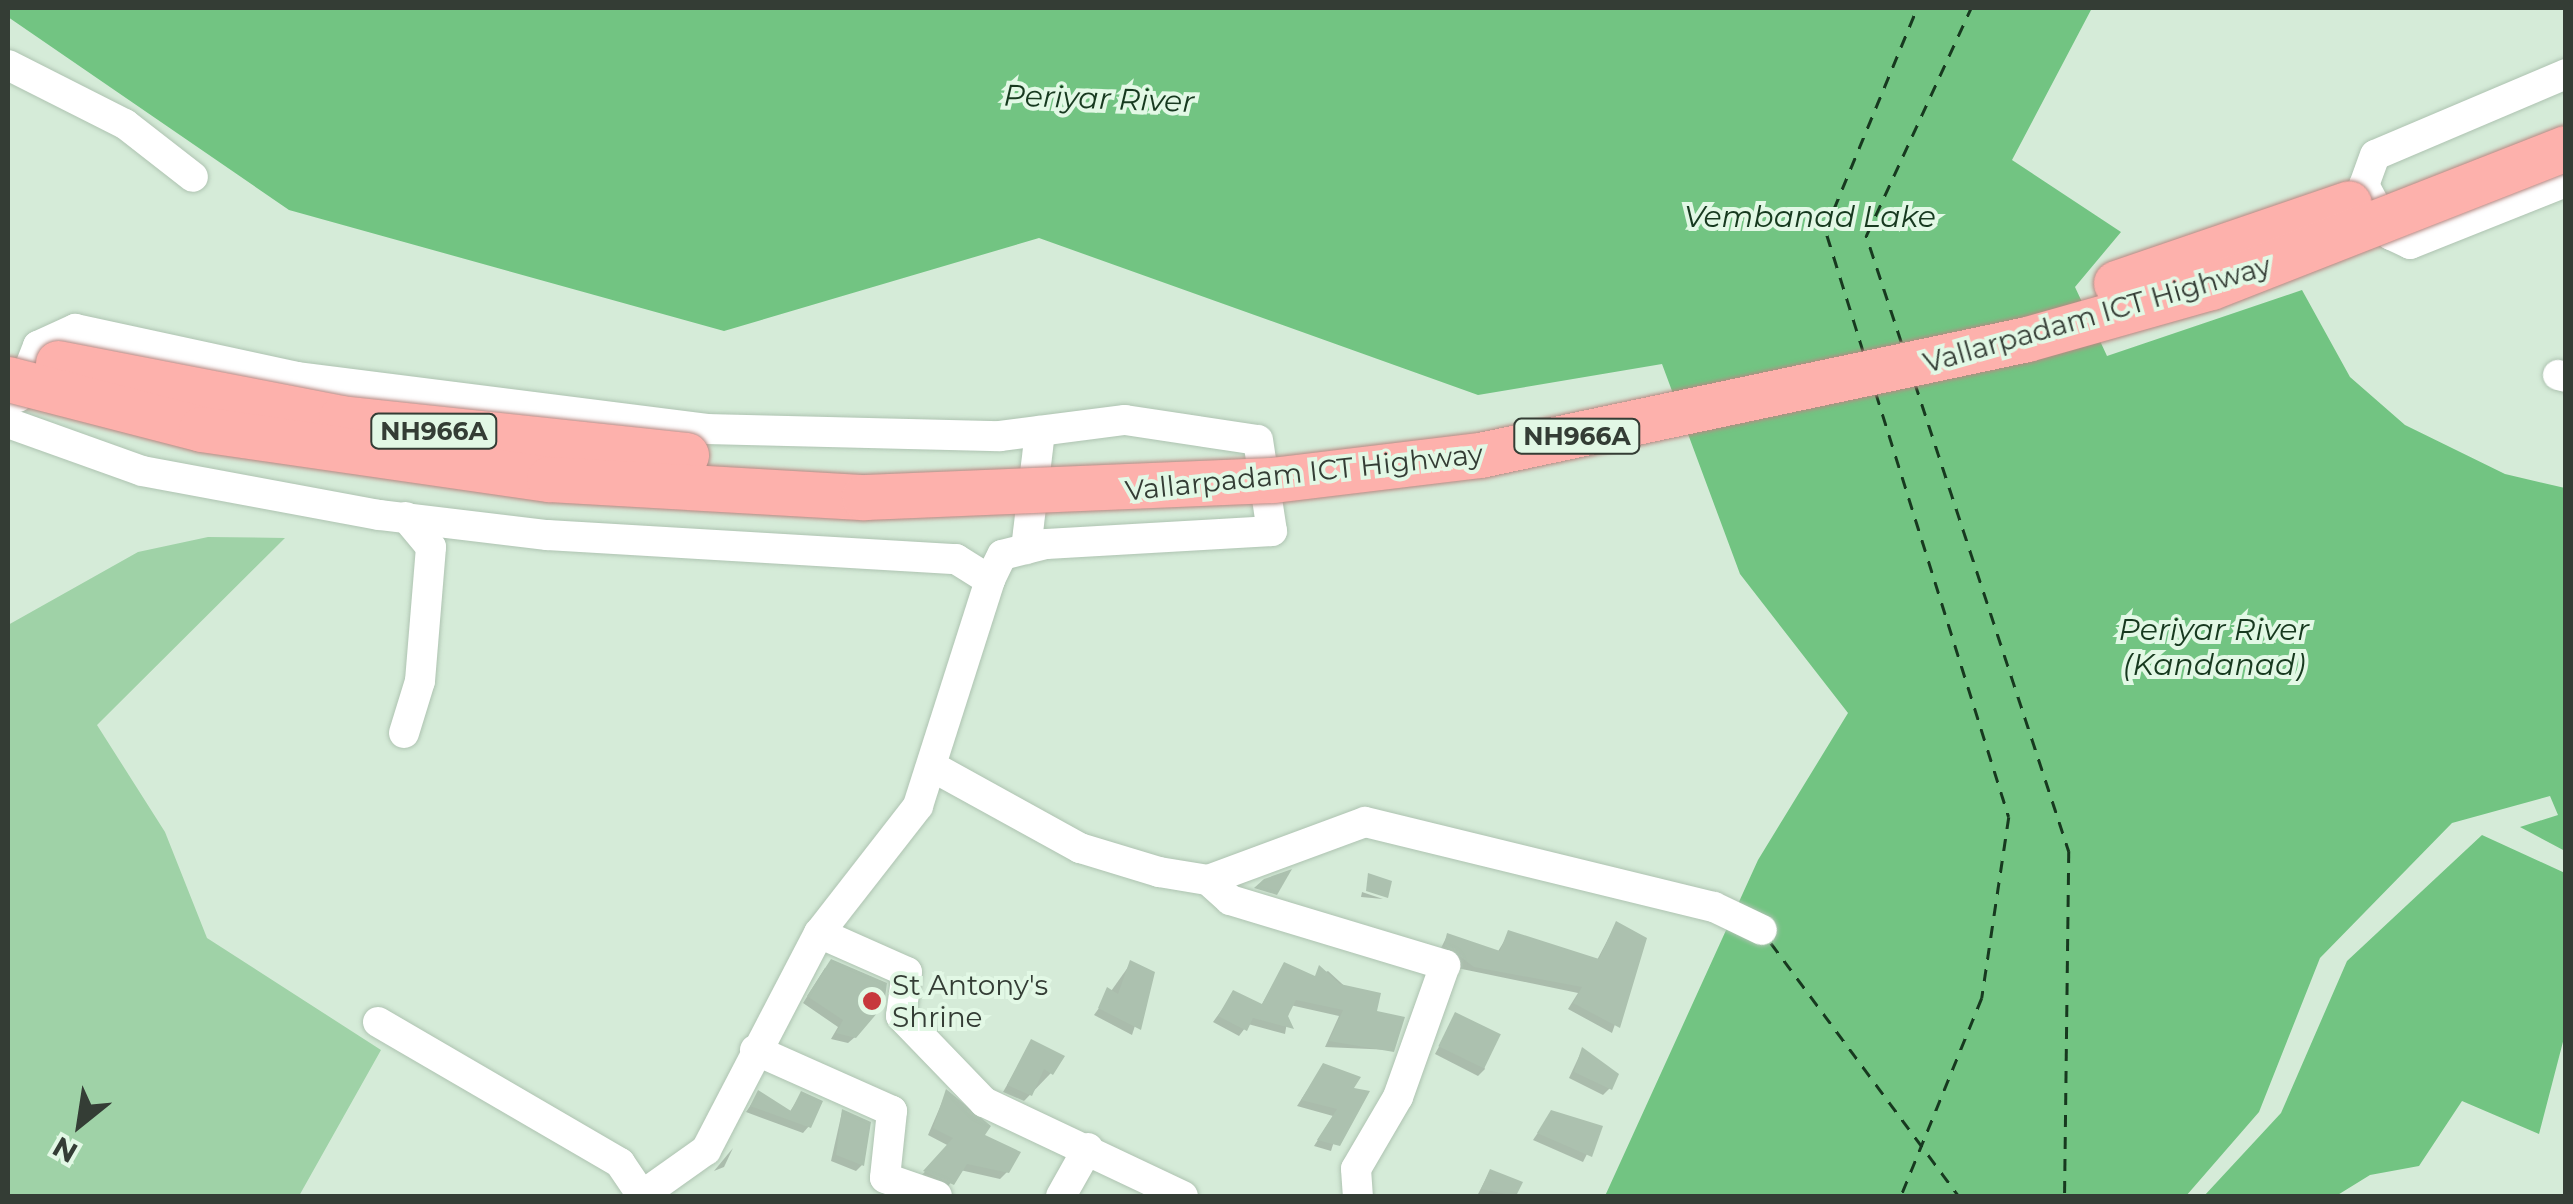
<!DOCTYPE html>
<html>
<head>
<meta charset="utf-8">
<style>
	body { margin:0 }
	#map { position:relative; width:2573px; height:1204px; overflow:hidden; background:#d5ebd8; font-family:Montserrat,sans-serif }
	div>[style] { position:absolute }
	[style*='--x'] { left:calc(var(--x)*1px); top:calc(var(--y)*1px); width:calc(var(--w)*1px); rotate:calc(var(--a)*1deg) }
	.green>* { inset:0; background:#9fd2a7 }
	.water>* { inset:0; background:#72c482 }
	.shadow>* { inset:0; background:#0003 }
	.ferry>* { height:2.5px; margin-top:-1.25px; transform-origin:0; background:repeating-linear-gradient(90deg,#17391f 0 12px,transparent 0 22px) }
	.building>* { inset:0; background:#acc1af; transform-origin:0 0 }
	.roads { filter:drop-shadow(0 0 2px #aec3b1) drop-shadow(0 0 2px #aec3b1) }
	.minor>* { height:30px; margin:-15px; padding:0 15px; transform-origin:15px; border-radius:15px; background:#fff }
	.bridges { filter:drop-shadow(0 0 2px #b78882) drop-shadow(0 0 2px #b78882) }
	.highway-bridge>* { height:45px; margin:-22.5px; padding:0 22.5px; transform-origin:22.5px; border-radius:22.5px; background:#fdb1ac }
	.dots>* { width:28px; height:28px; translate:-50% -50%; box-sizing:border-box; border:5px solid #e2f8e5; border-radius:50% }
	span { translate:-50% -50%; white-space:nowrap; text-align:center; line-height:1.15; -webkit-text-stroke:8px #e2f8e5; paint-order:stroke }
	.shield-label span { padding:2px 8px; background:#e2f8e5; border:2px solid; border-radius:8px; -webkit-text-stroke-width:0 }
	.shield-label { font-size:25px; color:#343d35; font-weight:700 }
	.street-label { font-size:28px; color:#343d35 }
	.poi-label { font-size:28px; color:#343d35 }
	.left { translate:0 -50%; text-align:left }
	.water-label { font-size:30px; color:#17391f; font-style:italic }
	.frame { position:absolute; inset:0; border:10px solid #343d35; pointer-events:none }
	.north { position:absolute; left:30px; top:1074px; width:100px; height:100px; -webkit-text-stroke:8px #e2f8e5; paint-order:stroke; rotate:210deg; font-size:28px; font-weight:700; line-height:40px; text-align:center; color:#343d35 }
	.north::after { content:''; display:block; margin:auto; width:35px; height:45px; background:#343d35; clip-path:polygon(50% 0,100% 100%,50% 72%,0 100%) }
</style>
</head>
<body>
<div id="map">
	<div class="green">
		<div style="clip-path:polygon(208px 537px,285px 538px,97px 725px,165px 832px,207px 938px,381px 1050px,299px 1196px,8px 1196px,8px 625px,138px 552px)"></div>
	</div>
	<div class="water">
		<div style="clip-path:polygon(8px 8px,2092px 8px,2012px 160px,2121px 232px,2075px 287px,2107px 356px,2302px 290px,2350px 377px,2405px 425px,2505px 474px,2565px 488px,2565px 851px,2520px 827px,2558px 815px,2550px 796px,2452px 823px,2320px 958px,2259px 1112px,2186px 1196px,1605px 1196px,1758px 860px,1848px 713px,1740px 574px,1662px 364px,1478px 395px,1039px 238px,724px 331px,289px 210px,8px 17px)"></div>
		<div style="clip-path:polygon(2482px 835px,2565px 873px,2565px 1034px,2539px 1134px,2462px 1101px,2419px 1166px,2370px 1175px,2336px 1196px,2204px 1196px,2281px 1113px,2347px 961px)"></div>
	</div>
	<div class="shadow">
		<div style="clip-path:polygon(1362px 892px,1383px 899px,1361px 897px)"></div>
		<div style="clip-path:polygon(1616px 924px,1644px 940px,1612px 1033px,1568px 1009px,1578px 993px,1457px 968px,1439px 952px,1447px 936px,1497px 953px,1509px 933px,1597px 960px)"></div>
		<div style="clip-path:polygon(1131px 963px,1152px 973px,1132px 1035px,1094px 1015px)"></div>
		<div style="clip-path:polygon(1284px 965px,1312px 978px,1328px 971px,1374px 1013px,1392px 1050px,1325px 1047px,1339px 1016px,1290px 1005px,1285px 1034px,1248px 1024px,1239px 1036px,1213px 1022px,1234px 993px,1261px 1006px)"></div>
		<div style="clip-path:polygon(825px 968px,855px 1037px,848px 1043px,831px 1039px,838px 1027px,803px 1003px)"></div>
		<div style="clip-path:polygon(1456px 1015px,1485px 1069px,1478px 1076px,1435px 1054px)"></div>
		<div style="clip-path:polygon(1032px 1042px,1051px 1073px,1024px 1101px,1003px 1092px)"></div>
		<div style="clip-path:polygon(1582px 1050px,1610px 1088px,1603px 1095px,1569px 1078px)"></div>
		<div style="clip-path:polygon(1323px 1066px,1350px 1090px,1331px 1151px,1314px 1146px,1333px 1116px,1297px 1106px)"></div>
		<div style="clip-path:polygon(759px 1093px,789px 1113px,801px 1094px,809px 1126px,803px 1133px,746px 1112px)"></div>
		<div style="clip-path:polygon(946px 1093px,1007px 1172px,1000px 1179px,960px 1170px,946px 1189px,919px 1178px,949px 1146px,928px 1135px)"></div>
		<div style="clip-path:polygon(842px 1112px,862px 1165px,856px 1171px,831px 1161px)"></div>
		<div style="clip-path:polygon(1551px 1113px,1600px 1128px,1583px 1162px,1533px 1140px)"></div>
		<div style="clip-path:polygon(733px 1148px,724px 1167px,714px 1171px)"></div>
		<div style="clip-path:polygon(1490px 1171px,1519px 1183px,1514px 1196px,1477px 1196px)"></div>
	</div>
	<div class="ferry">
		<div style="--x:1901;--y:342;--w:112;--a:-108.3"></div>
		<div style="--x:1866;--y:236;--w:251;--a:-65.3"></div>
		<div style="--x:1863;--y:352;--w:128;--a:-107.3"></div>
		<div style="--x:1825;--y:230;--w:240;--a:-67.5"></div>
		<div style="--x:1915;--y:383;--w:493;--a:71.8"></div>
		<div style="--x:2069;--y:851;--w:345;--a:90.7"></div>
		<div style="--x:1876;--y:393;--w:444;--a:72.6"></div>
		<div style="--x:2009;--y:817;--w:183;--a:98.5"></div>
		<div style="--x:1982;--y:998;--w:214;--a:112.2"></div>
		<div style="--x:1771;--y:943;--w:315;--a:53.4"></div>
	</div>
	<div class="building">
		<div style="clip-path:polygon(1292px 869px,1277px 895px,1254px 888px,1264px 879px)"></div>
		<div style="clip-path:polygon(1368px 873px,1392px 881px,1388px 898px,1366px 891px)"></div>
		<div style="clip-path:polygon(1616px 921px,1647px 938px,1620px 1028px,1573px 1003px,1582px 987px,1474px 967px,1444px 945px,1447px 933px,1500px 951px,1508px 930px,1599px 959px)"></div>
		<div style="clip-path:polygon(831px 959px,887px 983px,884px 1005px,856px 1038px,836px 1033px,843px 1020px,807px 996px)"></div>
		<div style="clip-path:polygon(1130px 960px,1155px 972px,1141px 1030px,1098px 1008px,1107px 987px,1118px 994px)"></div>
		<div style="clip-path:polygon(1284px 962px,1315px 976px,1319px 965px,1340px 984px,1381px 993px,1377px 1011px,1405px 1017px,1394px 1052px,1329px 1041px,1343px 1010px,1296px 1000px,1288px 1016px,1294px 1029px,1253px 1018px,1247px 1031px,1218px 1016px,1233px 990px,1262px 1004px)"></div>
		<div style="left:1455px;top:1012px;width:51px;height:38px;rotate:26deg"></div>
		<div style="clip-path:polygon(1031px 1039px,1065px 1056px,1053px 1075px,1044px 1069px,1032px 1096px,1007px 1085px)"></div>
		<div style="clip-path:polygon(1582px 1047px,1619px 1074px,1612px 1090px,1574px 1072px)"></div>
		<div style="clip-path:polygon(1323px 1063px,1361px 1077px,1354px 1088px,1370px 1091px,1340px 1146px,1317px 1140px,1337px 1109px,1301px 1100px)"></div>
		<div style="clip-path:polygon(946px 1089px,991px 1126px,985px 1135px,1021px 1152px,1009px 1173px,967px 1164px,954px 1185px,923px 1171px,953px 1138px,933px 1128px)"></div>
		<div style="clip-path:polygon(758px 1090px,791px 1111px,801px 1091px,823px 1101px,811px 1128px,750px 1106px)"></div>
		<div style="clip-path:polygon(842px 1109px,871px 1122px,864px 1166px,836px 1155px)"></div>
		<div style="clip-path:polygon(1551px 1110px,1603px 1126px,1592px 1157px,1537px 1133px)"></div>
		<div style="clip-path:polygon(1490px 1169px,1523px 1182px,1516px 1196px,1481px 1189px)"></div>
	</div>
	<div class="roads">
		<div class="minor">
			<div style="--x:8;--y:65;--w:131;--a:26.8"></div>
			<div style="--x:125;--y:124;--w:86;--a:37.9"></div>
			<div style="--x:2566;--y:74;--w:207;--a:157"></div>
			<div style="--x:2375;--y:155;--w:32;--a:110"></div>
			<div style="--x:2364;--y:185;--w:57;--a:61.6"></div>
			<div style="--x:2391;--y:235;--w:21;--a:25"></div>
			<div style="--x:2410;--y:244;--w:168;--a:-21.7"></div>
			<div style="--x:2558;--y:375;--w:8;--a:14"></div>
			<div style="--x:18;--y:397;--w:55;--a:-68.6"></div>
			<div style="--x:38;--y:346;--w:41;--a:-24.7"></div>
			<div style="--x:75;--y:329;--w:227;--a:12.2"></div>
			<div style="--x:297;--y:377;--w:412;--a:7.2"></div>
			<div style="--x:706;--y:429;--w:294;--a:1.4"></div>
			<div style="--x:1000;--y:436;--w:126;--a:-7.3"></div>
			<div style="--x:1125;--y:420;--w:134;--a:8.6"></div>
			<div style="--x:1258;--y:440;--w:92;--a:81.3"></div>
			<div style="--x:1272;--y:531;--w:226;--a:176.7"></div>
			<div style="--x:1046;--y:544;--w:45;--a:166"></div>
			<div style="--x:1002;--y:555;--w:28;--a:116"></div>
			<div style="--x:8;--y:423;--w:142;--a:19.7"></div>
			<div style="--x:142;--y:471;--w:241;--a:10.5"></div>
			<div style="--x:379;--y:515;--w:169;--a:6.8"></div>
			<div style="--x:547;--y:535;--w:410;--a:3.4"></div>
			<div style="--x:956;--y:559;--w:40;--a:32"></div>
			<div style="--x:990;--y:580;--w:237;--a:107.7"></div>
			<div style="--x:918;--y:806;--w:161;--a:127.9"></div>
			<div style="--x:819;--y:933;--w:245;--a:117.5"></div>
			<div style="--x:706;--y:1150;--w:80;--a:144.7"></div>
			<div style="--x:1026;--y:549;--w:119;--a:-83.2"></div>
			<div style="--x:404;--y:733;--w:54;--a:-72.9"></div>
			<div style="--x:420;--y:681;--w:134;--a:-85.3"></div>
			<div style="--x:431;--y:547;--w:39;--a:-130"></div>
			<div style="--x:933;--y:767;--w:168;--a:28.9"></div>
			<div style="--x:1080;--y:848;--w:83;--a:16.9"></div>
			<div style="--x:1159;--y:872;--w:50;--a:9.3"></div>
			<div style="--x:1208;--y:880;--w:167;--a:-20.3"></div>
			<div style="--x:1365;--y:822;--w:359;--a:13.7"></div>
			<div style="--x:1714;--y:907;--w:53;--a:25.6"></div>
			<div style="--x:1208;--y:880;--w:30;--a:42"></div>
			<div style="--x:1230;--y:900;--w:225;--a:16.8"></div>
			<div style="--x:1445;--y:965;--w:140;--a:109.6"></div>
			<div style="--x:1398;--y:1097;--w:83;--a:120.3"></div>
			<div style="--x:1356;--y:1169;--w:27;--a:86"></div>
			<div style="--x:819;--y:933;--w:96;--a:23.9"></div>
			<div style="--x:907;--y:972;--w:44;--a:97.8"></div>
			<div style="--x:901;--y:1016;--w:120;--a:46"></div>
			<div style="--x:984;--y:1102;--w:220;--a:25.3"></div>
			<div style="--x:378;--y:1022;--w:280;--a:30.2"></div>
			<div style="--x:620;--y:1163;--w:40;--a:56"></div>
			<div style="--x:755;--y:1050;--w:150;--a:24"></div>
			<div style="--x:892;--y:1111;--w:67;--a:96"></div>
			<div style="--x:885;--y:1178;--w:55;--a:19.1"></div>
			<div style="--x:1061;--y:1196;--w:55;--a:-60.6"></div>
		</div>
	</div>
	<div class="bridges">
		<div class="highway-bridge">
			<div style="--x:2116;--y:283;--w:246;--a:-18.9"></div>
			<div style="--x:58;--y:363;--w:288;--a:11"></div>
			<div style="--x:341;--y:418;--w:347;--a:6.1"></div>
			<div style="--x:8;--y:379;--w:199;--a:14.5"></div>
			<div style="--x:201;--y:429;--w:352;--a:8.2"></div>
			<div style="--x:549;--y:479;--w:316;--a:3.3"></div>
			<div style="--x:864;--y:497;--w:409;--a:-2.4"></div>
			<div style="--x:1273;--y:480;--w:209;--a:-6.9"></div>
			<div style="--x:1480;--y:455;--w:559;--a:-11.97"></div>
			<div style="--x:2027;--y:339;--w:191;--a:-15.8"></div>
			<div style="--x:2211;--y:287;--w:381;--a:-21.4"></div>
		</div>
	</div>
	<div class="dots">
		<div style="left:872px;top:1001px;background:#c7383c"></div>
	</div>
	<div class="shield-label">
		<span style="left:434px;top:431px">NH966A</span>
		<span style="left:1577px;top:436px">NH966A</span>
	</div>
	<div class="street-label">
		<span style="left:2097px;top:314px;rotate:-16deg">Vallarpadam ICT Highway</span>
		<span style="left:1304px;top:472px;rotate:-6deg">Vallarpadam ICT Highway</span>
	</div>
	<div class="poi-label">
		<span class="left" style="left:892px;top:1001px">St Antony's<br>Shrine</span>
	</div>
	<div class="water-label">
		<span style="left:1099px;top:99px;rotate:2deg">Periyar River</span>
		<span style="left:1810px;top:217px">Vembanad Lake</span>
		<span style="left:2214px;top:647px">Periyar River<br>(Kandanad)</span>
	</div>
	<div class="frame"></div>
	<div class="north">N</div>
</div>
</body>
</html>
